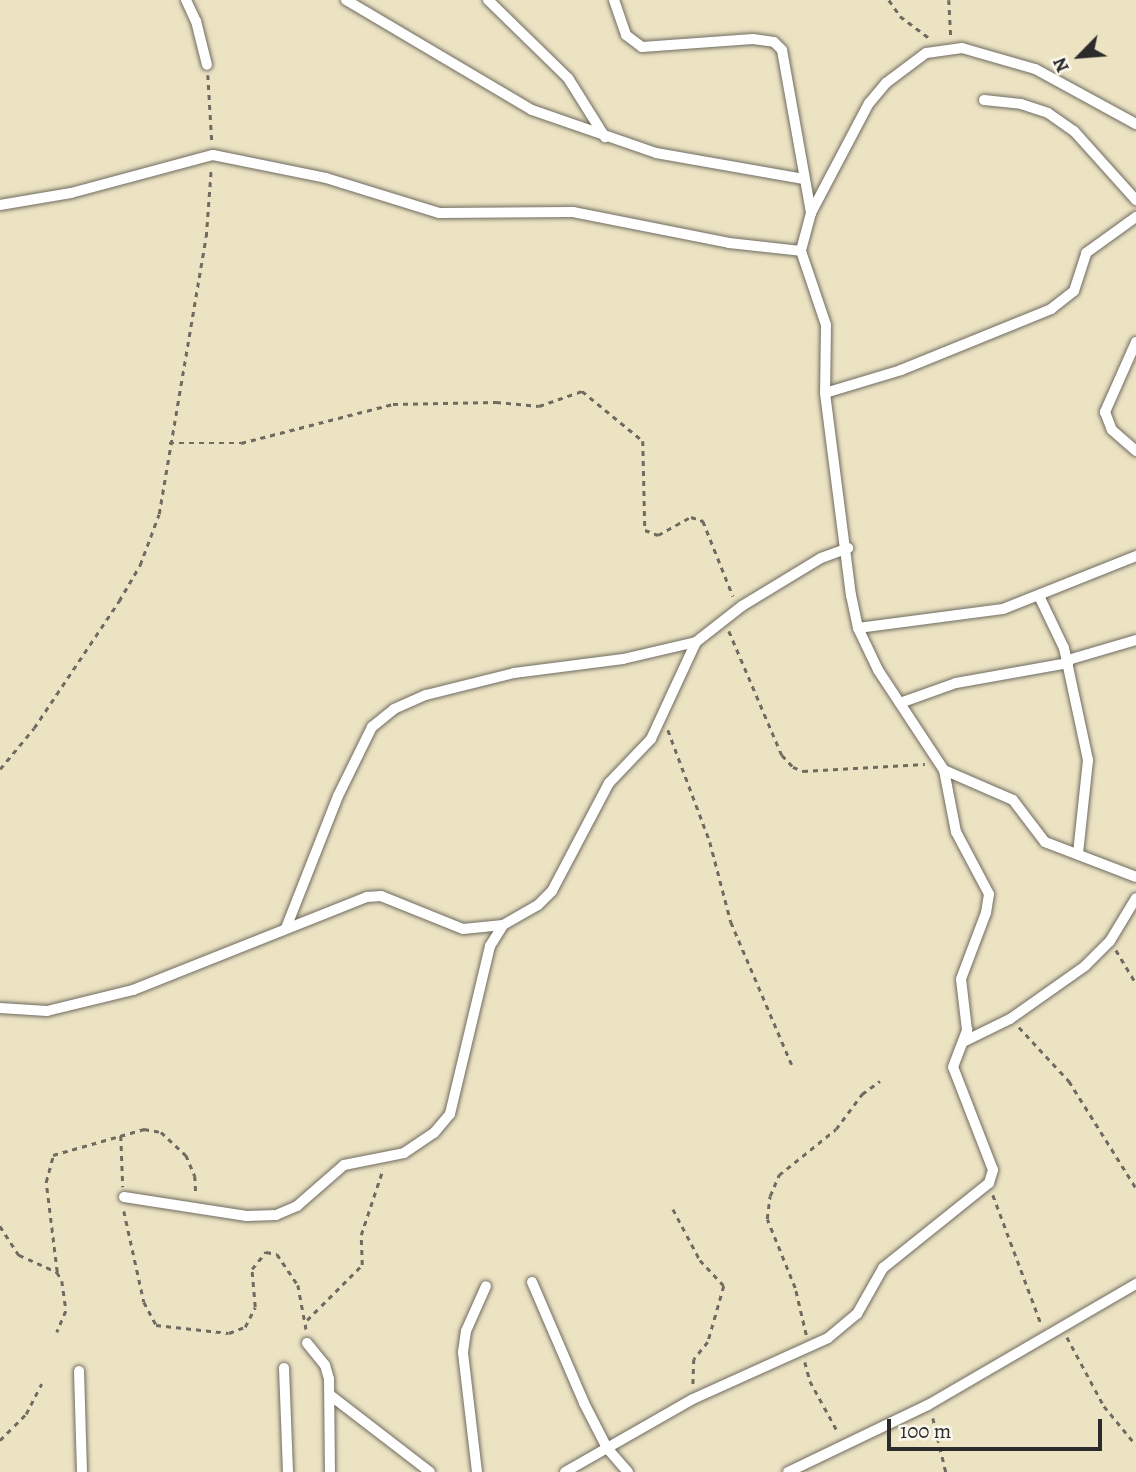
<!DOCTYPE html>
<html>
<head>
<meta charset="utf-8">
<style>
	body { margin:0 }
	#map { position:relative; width:1136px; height:1472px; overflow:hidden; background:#ece3c3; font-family:Alegreya,serif }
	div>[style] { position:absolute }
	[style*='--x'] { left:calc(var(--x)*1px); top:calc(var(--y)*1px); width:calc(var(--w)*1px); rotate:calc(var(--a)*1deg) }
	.path>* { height:2.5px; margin-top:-1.25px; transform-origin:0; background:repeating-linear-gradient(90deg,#6f6b60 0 5px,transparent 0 10px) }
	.roads { filter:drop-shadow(0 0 2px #6f6b60) drop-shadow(0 0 2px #6f6b60) }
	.minor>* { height:10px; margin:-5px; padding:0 5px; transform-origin:5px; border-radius:5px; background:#fff }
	span { translate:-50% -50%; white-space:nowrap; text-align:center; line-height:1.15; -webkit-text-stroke:5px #fbf7ec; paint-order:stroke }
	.north { position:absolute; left:1045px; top:21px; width:70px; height:70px; -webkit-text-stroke:5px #fbf7ec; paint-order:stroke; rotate:245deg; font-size:19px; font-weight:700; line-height:28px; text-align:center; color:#2b2b2b }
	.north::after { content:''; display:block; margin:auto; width:24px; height:32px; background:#2b2b2b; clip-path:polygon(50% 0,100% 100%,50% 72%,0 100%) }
	.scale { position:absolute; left:887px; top:1419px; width:215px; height:32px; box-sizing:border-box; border:4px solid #2b2b2b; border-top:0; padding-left:9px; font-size:21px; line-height:24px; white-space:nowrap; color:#2b2b2b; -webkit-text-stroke:5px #fbf7ec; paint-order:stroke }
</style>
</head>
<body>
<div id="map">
	<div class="path">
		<div style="--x:889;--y:0;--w:19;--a:55"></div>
		<div style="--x:900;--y:16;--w:40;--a:37"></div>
		<div style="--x:949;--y:0;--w:37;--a:87"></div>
		<div style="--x:208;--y:75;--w:67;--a:86.6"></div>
		<div style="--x:169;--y:443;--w:72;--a:0"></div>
		<div style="--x:241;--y:443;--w:157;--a:-14.4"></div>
		<div style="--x:393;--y:404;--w:103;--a:-1.1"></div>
		<div style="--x:496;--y:402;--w:43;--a:5.3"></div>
		<div style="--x:539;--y:406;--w:46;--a:-19.2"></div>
		<div style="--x:582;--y:391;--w:79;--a:39.3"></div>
		<div style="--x:643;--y:441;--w:89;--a:88.7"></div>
		<div style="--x:645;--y:530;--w:14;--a:21"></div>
		<div style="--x:658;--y:535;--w:38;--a:-29"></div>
		<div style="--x:691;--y:517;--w:13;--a:18"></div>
		<div style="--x:703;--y:521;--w:81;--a:68.2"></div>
		<div style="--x:729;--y:631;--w:135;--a:66.9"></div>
		<div style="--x:782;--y:755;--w:16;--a:47"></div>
		<div style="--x:793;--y:767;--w:11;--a:22"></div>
		<div style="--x:803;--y:771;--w:122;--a:-3.3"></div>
		<div style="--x:668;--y:730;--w:120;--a:69.4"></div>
		<div style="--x:710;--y:842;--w:83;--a:75.3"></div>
		<div style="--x:731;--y:922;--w:155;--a:66.9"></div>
		<div style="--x:0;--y:769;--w:53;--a:-50.3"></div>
		<div style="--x:34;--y:728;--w:153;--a:-56.2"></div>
		<div style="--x:119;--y:601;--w:42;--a:-59.7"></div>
		<div style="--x:140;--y:565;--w:54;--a:-69.6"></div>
		<div style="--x:159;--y:514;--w:281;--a:-80.4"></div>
		<div style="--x:206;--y:237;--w:68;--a:-85.8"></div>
		<div style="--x:1116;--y:950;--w:39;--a:59"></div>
		<div style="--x:1019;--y:1027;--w:74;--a:47.2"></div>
		<div style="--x:1069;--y:1081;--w:126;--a:57.9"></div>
		<div style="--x:121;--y:1136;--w:51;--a:87.8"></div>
		<div style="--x:993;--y:1195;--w:140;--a:69.5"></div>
		<div style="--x:673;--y:1209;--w:58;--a:62.1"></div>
		<div style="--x:700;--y:1260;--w:35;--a:47"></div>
		<div style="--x:724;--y:1286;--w:58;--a:105.9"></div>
		<div style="--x:708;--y:1342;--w:22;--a:129"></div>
		<div style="--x:694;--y:1359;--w:27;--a:92"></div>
		<div style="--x:124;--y:1211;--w:93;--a:77.6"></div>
		<div style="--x:144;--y:1302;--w:26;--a:62"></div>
		<div style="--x:156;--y:1325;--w:73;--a:6.3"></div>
		<div style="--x:229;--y:1333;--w:17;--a:-21"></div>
		<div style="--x:245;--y:1327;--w:22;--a:-63"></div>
		<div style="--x:255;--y:1307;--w:38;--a:-95"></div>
		<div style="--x:252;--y:1269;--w:22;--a:-51"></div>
		<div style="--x:266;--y:1252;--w:11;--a:10"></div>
		<div style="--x:277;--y:1254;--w:37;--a:56"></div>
		<div style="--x:298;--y:1285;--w:49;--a:79.4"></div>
		<div style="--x:0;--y:1226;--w:35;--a:57"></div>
		<div style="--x:19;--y:1255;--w:42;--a:24.1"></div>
		<div style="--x:57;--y:1272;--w:10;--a:61"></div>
		<div style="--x:62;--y:1281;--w:30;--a:82"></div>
		<div style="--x:66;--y:1311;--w:23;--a:113"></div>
		<div style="--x:57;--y:1272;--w:91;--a:-97"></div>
		<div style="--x:46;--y:1182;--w:28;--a:-75"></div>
		<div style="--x:53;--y:1155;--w:95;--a:-15.9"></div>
		<div style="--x:144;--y:1129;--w:17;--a:10"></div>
		<div style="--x:161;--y:1132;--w:34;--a:43"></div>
		<div style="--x:186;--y:1155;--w:23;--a:67"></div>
		<div style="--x:195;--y:1176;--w:19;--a:87"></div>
		<div style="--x:307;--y:1320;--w:78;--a:-45"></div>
		<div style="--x:362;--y:1265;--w:30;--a:-92"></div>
		<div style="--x:361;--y:1235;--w:70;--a:-71.6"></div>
		<div style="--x:806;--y:1335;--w:48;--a:-103.2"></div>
		<div style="--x:795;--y:1288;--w:74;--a:-112.1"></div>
		<div style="--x:767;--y:1219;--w:23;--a:-83"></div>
		<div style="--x:770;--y:1196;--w:23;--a:-67"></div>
		<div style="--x:779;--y:1175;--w:73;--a:-38.9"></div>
		<div style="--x:836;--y:1129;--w:44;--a:-53.4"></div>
		<div style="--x:862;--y:1094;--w:22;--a:-36"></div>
		<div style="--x:1067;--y:1337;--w:78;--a:61.8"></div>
		<div style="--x:1104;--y:1406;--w:50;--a:50.6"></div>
		<div style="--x:805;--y:1362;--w:20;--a:75"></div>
		<div style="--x:810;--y:1381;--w:60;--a:61.3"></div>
		<div style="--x:933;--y:1418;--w:56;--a:76.5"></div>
		<div style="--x:0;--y:1440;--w:37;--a:-45"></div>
		<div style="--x:26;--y:1414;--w:34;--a:-63"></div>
	</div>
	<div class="roads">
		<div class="minor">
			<div style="--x:186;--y:0;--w:23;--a:65"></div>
			<div style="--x:196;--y:21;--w:45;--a:76"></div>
			<div style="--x:346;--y:0;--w:216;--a:30.6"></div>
			<div style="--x:532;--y:110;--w:131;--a:19.1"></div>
			<div style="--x:656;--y:153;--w:150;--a:10"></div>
			<div style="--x:488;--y:0;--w:112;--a:44.3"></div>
			<div style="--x:568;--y:78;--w:70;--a:57.9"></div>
			<div style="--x:614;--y:0;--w:37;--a:71"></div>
			<div style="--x:626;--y:35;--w:20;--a:37"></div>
			<div style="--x:642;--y:47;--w:111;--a:-4.1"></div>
			<div style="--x:753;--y:39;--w:21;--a:8"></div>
			<div style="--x:774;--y:42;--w:11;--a:45"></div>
			<div style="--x:782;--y:50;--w:166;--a:79.9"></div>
			<div style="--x:984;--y:100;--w:37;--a:6"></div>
			<div style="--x:1021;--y:104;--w:28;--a:18"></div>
			<div style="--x:1048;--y:113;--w:32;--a:35"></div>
			<div style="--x:1074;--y:131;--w:93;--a:48.1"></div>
			<div style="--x:1136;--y:124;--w:115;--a:-151.4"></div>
			<div style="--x:1035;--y:69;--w:76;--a:-164"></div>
			<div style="--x:962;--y:48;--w:36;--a:172"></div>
			<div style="--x:926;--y:53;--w:50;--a:143.1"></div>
			<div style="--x:886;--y:83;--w:26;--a:130"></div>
			<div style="--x:869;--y:103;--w:124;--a:117.8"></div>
			<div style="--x:811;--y:213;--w:39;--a:105"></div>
			<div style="--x:801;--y:251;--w:78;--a:71.3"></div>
			<div style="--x:826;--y:325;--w:68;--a:90.8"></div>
			<div style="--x:825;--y:393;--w:204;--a:82.7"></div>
			<div style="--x:851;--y:595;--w:34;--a:78"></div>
			<div style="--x:858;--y:628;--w:47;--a:64.5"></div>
			<div style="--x:878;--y:670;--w:120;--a:56.6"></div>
			<div style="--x:944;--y:770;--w:75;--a:23.5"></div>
			<div style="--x:1013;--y:800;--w:53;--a:52.7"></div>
			<div style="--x:1045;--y:842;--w:97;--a:21"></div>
			<div style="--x:0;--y:205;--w:72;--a:-9.6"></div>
			<div style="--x:71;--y:193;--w:147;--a:-15"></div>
			<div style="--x:213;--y:155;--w:115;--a:11.5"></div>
			<div style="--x:326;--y:178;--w:118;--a:17.2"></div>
			<div style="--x:439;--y:213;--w:134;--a:-0.4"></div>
			<div style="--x:573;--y:212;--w:159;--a:11.2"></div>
			<div style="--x:729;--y:243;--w:72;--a:6.3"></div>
			<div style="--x:1136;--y:342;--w:77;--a:113.9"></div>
			<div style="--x:1105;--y:412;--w:19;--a:69"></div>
			<div style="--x:1112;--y:430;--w:32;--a:41"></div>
			<div style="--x:825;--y:393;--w:79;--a:-16.8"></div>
			<div style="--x:901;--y:370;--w:162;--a:-22.1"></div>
			<div style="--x:1051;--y:309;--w:29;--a:-38"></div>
			<div style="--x:1074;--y:291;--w:40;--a:-72"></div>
			<div style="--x:1086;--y:253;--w:62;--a:-35.8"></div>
			<div style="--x:1040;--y:598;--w:55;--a:64.4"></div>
			<div style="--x:1064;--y:648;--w:115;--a:77.9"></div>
			<div style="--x:1088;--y:760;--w:95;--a:96.1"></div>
			<div style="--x:858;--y:628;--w:146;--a:-7.5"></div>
			<div style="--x:1003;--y:609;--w:143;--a:-21.7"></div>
			<div style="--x:1068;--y:660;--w:71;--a:-16.4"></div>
			<div style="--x:900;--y:703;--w:59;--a:-19.7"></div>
			<div style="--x:956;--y:683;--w:114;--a:-10.1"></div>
			<div style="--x:286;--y:928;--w:142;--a:-68.5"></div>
			<div style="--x:338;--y:796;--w:77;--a:-63.8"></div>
			<div style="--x:372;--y:727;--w:28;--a:-39"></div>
			<div style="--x:394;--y:709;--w:35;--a:-24"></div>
			<div style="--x:426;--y:695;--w:91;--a:-14"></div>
			<div style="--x:514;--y:673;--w:110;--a:-7.3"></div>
			<div style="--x:623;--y:659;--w:75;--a:-13.1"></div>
			<div style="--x:0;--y:1008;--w:47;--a:3.7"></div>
			<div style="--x:47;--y:1011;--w:89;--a:-13.7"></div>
			<div style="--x:133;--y:990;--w:252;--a:-21.7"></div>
			<div style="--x:367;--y:897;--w:14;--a:-4"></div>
			<div style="--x:381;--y:896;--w:88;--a:21.9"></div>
			<div style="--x:463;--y:929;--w:40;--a:-5.7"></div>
			<div style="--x:965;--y:1041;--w:50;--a:-26.1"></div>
			<div style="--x:1010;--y:1019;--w:92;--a:-35.2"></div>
			<div style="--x:1085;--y:966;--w:35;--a:-45"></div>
			<div style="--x:1110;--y:941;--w:50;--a:-58.8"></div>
			<div style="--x:124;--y:1197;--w:124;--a:8.8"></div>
			<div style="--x:247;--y:1216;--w:29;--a:-2"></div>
			<div style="--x:276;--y:1215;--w:23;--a:-23"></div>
			<div style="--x:297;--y:1206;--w:62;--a:-41.1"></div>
			<div style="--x:344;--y:1165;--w:61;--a:-11.3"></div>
			<div style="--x:404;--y:1153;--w:36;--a:-34"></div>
			<div style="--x:434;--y:1133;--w:25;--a:-50"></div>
			<div style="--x:450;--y:1114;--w:173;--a:-76.6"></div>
			<div style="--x:490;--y:946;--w:25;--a:-58"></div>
			<div style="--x:503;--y:925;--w:40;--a:-29.7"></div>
			<div style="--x:538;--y:905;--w:20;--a:-45"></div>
			<div style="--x:552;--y:891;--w:122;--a:-62.2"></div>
			<div style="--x:609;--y:783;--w:61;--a:-46.3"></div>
			<div style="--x:651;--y:739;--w:107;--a:-65.1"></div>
			<div style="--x:696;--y:642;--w:58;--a:-38"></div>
			<div style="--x:742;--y:606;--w:92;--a:-31.3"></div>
			<div style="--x:821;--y:558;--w:29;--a:-20"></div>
			<div style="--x:532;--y:1282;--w:132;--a:66.7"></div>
			<div style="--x:584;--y:1403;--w:51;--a:62.9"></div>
			<div style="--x:607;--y:1448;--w:32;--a:49"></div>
			<div style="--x:307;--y:1343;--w:28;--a:51"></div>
			<div style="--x:325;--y:1365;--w:15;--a:74"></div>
			<div style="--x:329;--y:1379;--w:93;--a:89.4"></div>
			<div style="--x:284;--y:1368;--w:104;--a:87.8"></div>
			<div style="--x:79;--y:1371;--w:101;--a:88.3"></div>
			<div style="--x:330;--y:1395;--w:126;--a:37.6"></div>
			<div style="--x:477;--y:1472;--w:121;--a:-96.7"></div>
			<div style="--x:463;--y:1352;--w:21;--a:-82"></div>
			<div style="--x:466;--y:1331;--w:49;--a:-66"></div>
			<div style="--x:565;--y:1472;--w:147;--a:-29.7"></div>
			<div style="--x:693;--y:1399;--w:148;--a:-24.3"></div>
			<div style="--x:828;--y:1338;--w:38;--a:-40"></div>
			<div style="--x:857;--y:1314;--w:53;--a:-60.5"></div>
			<div style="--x:883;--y:1268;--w:136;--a:-38.7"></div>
			<div style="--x:989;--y:1183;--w:14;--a:-73"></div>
			<div style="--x:993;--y:1170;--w:110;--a:-111.2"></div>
			<div style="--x:953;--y:1067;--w:40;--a:-69"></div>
			<div style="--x:967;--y:1030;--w:51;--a:-96.7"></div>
			<div style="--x:961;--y:979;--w:71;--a:-69.3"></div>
			<div style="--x:986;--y:913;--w:19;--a:-81"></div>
			<div style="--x:989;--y:894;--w:70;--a:-118"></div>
			<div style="--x:956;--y:832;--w:63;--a:-101"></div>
			<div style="--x:788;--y:1472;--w:155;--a:-25.6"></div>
			<div style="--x:928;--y:1405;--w:241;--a:-30.2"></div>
		</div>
	</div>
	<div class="north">N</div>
	<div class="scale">100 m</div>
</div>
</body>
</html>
